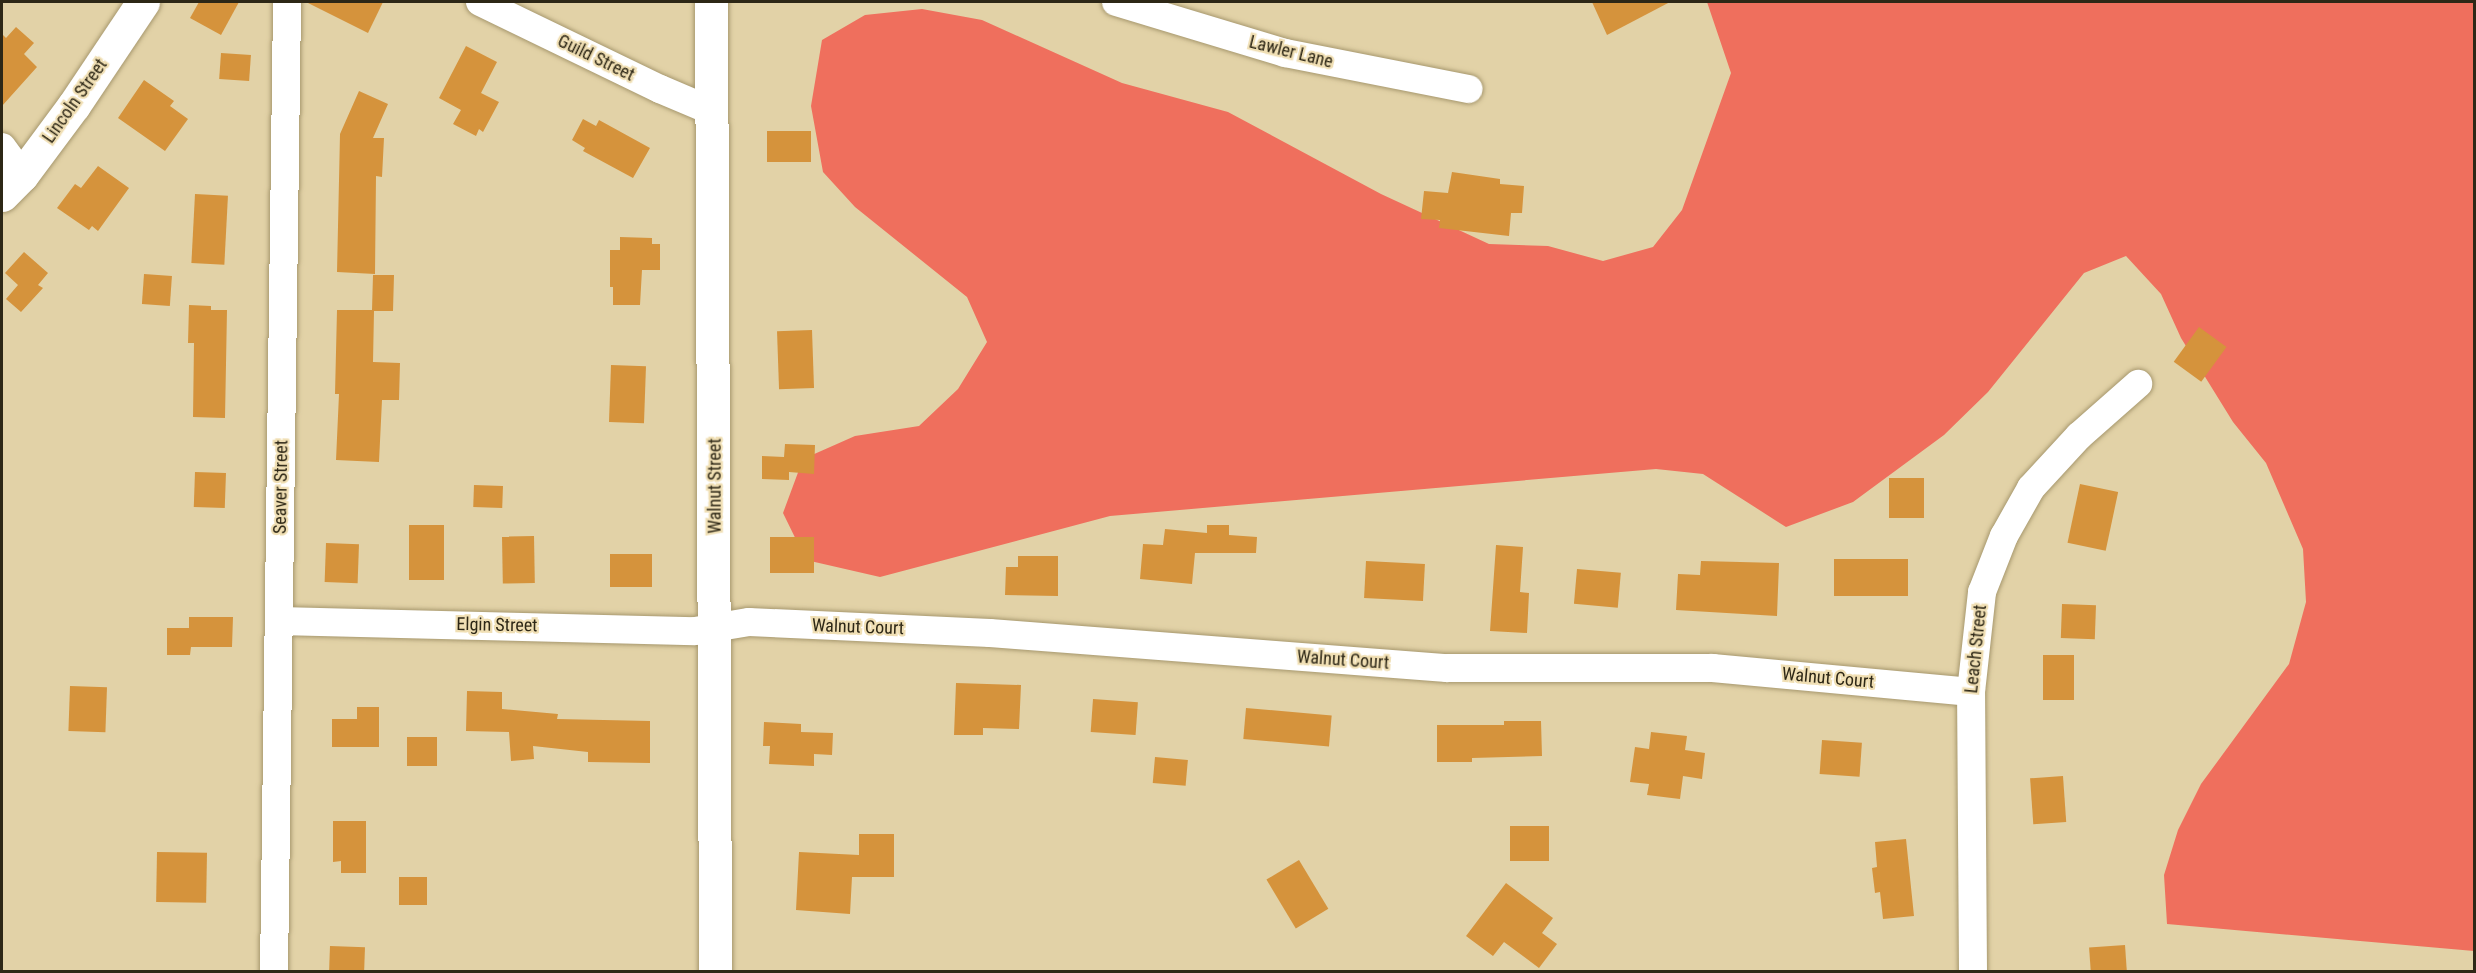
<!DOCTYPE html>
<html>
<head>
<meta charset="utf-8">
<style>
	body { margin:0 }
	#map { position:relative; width:2476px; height:973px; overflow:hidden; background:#e2d2a7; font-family:"Roboto Condensed",sans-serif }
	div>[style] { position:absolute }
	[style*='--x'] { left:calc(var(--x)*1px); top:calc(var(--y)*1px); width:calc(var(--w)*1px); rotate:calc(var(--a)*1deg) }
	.forest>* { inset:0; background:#ef6f5d }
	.building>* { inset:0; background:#d5933c; transform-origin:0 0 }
	.roads { filter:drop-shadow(0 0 2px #a7986e) drop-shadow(0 0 2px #a7986e) }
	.minor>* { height:28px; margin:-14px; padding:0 14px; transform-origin:14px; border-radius:14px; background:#fff }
	.tertiary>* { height:33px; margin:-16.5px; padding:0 16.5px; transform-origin:16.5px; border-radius:16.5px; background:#fff }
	span { translate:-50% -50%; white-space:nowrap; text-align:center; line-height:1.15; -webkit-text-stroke:4.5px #f0dfb4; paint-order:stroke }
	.street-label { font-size:18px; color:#2d2716 }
	.frame { position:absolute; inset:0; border:3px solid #2d2716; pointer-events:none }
</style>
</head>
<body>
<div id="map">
	<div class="forest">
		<div style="clip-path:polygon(1707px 2px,2474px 2px,2474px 951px,2167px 924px,2164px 875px,2178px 830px,2201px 784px,2289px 664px,2306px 602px,2303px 549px,2266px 463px,2233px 422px,2181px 338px,2161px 294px,2126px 256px,2084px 273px,1988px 392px,1944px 435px,1853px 502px,1786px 527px,1703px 474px,1656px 469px,1110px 516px,880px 577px,806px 560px,783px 513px,803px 459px,855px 436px,919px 426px,958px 389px,987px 342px,967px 297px,855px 207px,823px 172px,811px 106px,822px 40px,865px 15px,922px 9px,982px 20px,1122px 83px,1228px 112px,1381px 194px,1489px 244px,1548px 246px,1603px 261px,1653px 247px,1682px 210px,1731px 73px)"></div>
	</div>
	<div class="building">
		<div style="clip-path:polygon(199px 2px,239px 2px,221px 35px,190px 18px)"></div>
		<div style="clip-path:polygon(306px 2px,383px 2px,368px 33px)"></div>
		<div style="clip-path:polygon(1592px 2px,1670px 2px,1607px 35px)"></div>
		<div style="clip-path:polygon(16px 27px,34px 43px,24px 54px,37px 67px,2px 106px,2px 34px,6px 38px)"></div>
		<div style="clip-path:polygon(466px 46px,497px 62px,481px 93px,499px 102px,483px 132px,479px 129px,476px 136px,453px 124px,461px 110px,439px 98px)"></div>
		<div style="left:221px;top:53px;width:30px;height:26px;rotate:4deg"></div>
		<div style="clip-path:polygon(144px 80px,174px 101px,170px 106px,188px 119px,165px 151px,118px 118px)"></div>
		<div style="clip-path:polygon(359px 91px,388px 104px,373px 138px,384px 138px,382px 177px,376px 176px,375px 274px,337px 272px,340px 134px)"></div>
		<div style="clip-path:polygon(583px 119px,596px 126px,599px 120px,650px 148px,633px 178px,583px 151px,585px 148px,572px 140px)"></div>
		<div style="left:767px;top:131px;width:44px;height:31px"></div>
		<div style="clip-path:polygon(98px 166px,129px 188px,98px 231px,92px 226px,89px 230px,57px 208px,75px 184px,81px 188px)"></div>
		<div style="clip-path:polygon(1452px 172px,1500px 179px,1500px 184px,1524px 186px,1522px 213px,1511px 213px,1509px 236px,1439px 228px,1440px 220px,1421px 219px,1424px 191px,1448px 193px)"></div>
		<div style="left:195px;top:194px;width:33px;height:69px;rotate:3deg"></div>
		<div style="clip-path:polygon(620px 237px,652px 238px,652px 244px,660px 244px,660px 270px,642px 270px,640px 305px,613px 305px,613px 287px,610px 287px,610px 250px,620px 250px)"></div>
		<div style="clip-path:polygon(24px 252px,48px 273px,38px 285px,43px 288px,21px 312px,6px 299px,18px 285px,5px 273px)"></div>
		<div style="left:144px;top:274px;width:28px;height:30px;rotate:4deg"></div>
		<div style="clip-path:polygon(373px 275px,394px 275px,393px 311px,374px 311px,373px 362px,400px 363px,399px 400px,382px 400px,379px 462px,336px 460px,339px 394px,335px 394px,337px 310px,372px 310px)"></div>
		<div style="clip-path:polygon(189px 305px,211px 306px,211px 310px,227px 310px,225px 418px,193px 417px,194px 343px,188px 343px)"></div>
		<div style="left:2199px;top:327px;width:34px;height:43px;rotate:36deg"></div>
		<div style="left:812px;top:330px;width:58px;height:35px;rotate:88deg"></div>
		<div style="left:611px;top:365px;width:35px;height:57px;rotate:2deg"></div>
		<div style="clip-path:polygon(785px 444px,815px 445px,814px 474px,789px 472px,789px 480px,762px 479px,762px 456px,784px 457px)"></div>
		<div style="left:195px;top:472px;width:31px;height:35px;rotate:2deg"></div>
		<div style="left:1889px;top:478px;width:35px;height:40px"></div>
		<div style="left:2080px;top:484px;width:39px;height:60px;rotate:12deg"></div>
		<div style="left:474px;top:485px;width:29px;height:22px;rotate:2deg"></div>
		<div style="left:409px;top:525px;width:35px;height:55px"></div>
		<div style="clip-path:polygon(1207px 525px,1229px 525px,1229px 535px,1257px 537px,1256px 553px,1195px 553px,1192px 584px,1140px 579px,1143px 544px,1163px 545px,1165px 529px,1207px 533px)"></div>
		<div style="left:534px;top:536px;width:47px;height:32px;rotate:89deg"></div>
		<div style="left:770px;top:537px;width:44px;height:36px"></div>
		<div style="left:326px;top:543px;width:33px;height:39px;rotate:2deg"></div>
		<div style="clip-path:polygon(1496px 545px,1523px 547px,1520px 592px,1529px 593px,1527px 633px,1490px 631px)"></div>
		<div style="left:610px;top:554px;width:42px;height:33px"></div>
		<div style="clip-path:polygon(1018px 556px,1058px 556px,1058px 596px,1005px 595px,1006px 567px,1018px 567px)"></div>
		<div style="left:1834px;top:559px;width:74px;height:37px"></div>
		<div style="left:1366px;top:561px;width:59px;height:37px;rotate:3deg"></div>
		<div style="clip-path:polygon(1701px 561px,1779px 563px,1777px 616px,1676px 610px,1678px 574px,1700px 575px)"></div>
		<div style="left:1577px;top:569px;width:44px;height:35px;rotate:5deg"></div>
		<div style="left:2062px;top:604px;width:34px;height:34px;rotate:2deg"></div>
		<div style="clip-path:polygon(189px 617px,233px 617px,232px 647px,191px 647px,190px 655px,167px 655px,167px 628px,189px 628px)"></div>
		<div style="left:2043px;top:655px;width:31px;height:45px"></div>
		<div style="clip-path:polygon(956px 683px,1021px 685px,1019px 729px,983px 728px,983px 735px,954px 735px)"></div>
		<div style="left:70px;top:686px;width:37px;height:45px;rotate:2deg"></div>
		<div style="clip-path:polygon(467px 691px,502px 692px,502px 709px,558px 714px,557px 719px,650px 721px,650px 763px,588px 762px,588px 752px,533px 746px,534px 759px,511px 761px,509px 732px,466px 731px)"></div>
		<div style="left:1093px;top:699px;width:45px;height:33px;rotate:4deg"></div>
		<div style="clip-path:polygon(357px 707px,379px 707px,379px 747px,332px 747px,332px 719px,357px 719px)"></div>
		<div style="left:1246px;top:708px;width:86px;height:31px;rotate:5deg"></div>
		<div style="clip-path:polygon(1504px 721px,1541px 721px,1542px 756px,1472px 758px,1472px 762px,1437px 762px,1437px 725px,1504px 725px)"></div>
		<div style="clip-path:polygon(764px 722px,801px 724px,801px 732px,833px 733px,832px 755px,814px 754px,814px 766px,769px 764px,770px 746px,763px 746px)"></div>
		<div style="clip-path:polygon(1651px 732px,1687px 736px,1685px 750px,1705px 753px,1702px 779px,1683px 776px,1680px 799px,1647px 795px,1649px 784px,1630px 782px,1635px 747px,1649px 749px)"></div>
		<div style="left:407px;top:737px;width:30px;height:29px"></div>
		<div style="left:1822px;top:740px;width:40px;height:34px;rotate:4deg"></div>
		<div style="left:1155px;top:757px;width:33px;height:26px;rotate:5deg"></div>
		<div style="left:2063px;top:776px;width:46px;height:33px;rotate:86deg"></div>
		<div style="clip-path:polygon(333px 821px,366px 821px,366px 873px,341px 873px,341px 861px,333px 862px)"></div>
		<div style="left:1510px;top:826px;width:39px;height:35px"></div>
		<div style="clip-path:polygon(859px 834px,894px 834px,894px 877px,852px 877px,850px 914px,796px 910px,799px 852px,859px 855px)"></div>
		<div style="clip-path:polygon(1906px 839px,1914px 916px,1883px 919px,1880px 892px,1875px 893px,1872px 868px,1877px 867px,1875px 842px)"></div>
		<div style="left:157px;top:852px;width:50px;height:50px;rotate:1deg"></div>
		<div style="left:1299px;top:860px;width:57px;height:38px;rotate:59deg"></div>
		<div style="left:399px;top:877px;width:28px;height:28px"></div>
		<div style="clip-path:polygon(1506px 883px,1553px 918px,1542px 933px,1557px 944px,1539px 968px,1504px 942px,1493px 956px,1466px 936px)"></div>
		<div style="left:2125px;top:945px;width:27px;height:36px;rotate:86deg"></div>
		<div style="left:330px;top:946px;width:35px;height:26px;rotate:2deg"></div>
	</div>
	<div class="roads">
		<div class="minor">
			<div style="--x:480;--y:2;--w:200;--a:25.8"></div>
			<div style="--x:660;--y:89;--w:56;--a:22.9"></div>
			<div style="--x:1116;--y:2;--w:177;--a:16.8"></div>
			<div style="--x:1285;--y:53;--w:187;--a:11.1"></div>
			<div style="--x:2;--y:147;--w:34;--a:54"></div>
			<div style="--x:279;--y:621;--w:416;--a:1.4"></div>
			<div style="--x:695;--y:631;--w:55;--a:-9.5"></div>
			<div style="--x:749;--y:622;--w:241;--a:2.6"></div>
			<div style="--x:990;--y:633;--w:458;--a:4.4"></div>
			<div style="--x:1447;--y:668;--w:266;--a:0"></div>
			<div style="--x:1713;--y:668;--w:259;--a:5.3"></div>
			<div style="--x:274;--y:972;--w:970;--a:-89.23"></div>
			<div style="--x:1973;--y:972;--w:280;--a:-90.4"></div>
			<div style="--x:1971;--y:692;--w:101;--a:-83.7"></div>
			<div style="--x:1982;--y:592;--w:60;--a:-68.6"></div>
			<div style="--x:2004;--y:536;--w:55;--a:-60.6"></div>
			<div style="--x:2031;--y:488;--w:71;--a:-47.3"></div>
			<div style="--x:2079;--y:436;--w:79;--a:-41.4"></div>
		</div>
		<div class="tertiary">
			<div style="--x:711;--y:2;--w:970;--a:89.76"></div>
			<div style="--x:2;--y:195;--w:28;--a:-45"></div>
			<div style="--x:22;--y:175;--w:87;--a:-53.4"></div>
			<div style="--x:74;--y:105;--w:124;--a:-56.2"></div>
		</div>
	</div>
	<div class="street-label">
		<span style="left:1291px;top:52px;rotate:14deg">Lawler Lane</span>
		<span style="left:596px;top:58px;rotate:26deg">Guild Street</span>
		<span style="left:75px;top:101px;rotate:-55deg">Lincoln Street</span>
		<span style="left:715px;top:486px;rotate:-90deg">Walnut Street</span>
		<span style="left:281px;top:487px;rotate:-89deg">Seaver Street</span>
		<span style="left:497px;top:625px;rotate:1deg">Elgin Street</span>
		<span style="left:858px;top:627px;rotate:2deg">Walnut Court</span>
		<span style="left:1976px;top:649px;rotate:-84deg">Leach Street</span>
		<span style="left:1343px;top:660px;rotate:4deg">Walnut Court</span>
		<span style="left:1828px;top:678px;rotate:5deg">Walnut Court</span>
	</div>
	<div class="frame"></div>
</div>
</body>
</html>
